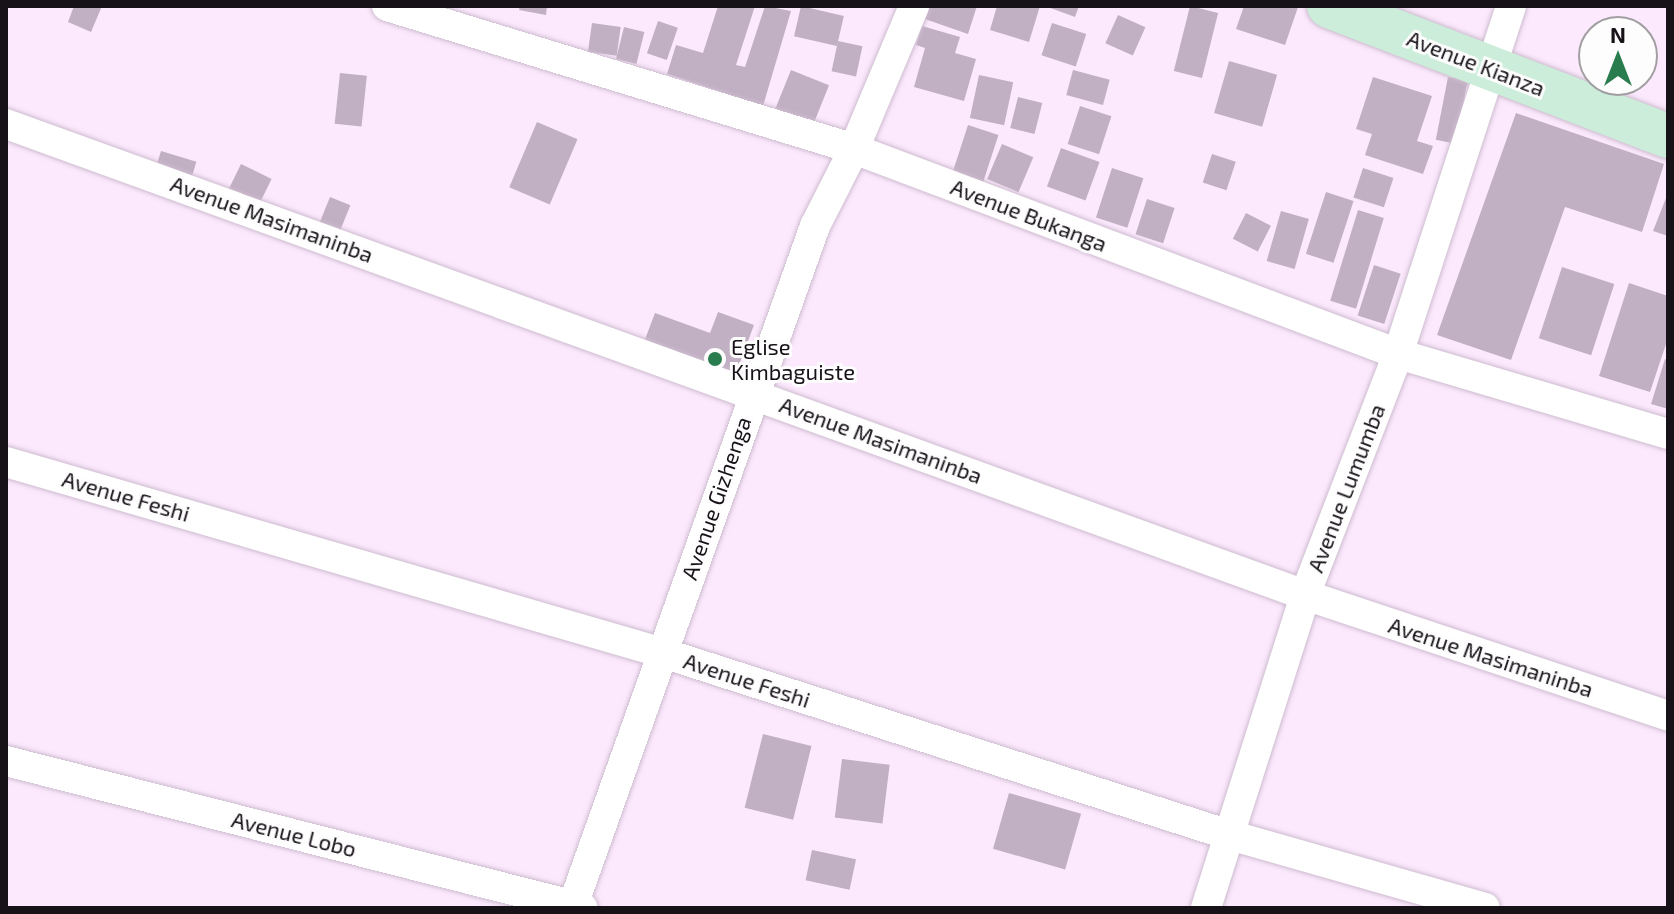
<!DOCTYPE html>
<html>
<head>
<meta charset="utf-8">
<style>
	body { margin:0 }
	#map { position:relative; width:1674px; height:914px; overflow:hidden; background:#fce9fd; font-family:"Exo 2",sans-serif }
	div>[style] { position:absolute }
	[style*='--x'] { left:calc(var(--x)*1px); top:calc(var(--y)*1px); width:calc(var(--w)*1px); rotate:calc(var(--a)*1deg) }
	.building>* { inset:0; background:#c1afc3; transform-origin:0 0 }
	.roads { filter:drop-shadow(0 0 2px #cdbbcf) drop-shadow(0 0 2px #cdbbcf) }
	.street>* { height:30px; margin:-15px; padding:0 15px; transform-origin:15px; border-radius:15px; background:#fff }
	.secondary>* { height:44px; margin:-22px; padding:0 22px; transform-origin:22px; border-radius:22px; background:#cbedda }
	.dots>* { width:22px; height:22px; translate:-50% -50%; box-sizing:border-box; border:4px solid #fdfdfd; border-radius:50% }
	span { translate:-50% -50%; white-space:nowrap; text-align:center; line-height:1.15; -webkit-text-stroke:6px #fdfdfd; paint-order:stroke }
	.street-label { font-size:22px; color:#171118 }
	.poi-label { font-size:22px; color:#171118 }
	.left { translate:0 -50%; text-align:left }
	.frame { position:absolute; inset:0; border:8px solid #171118; pointer-events:none }
	.north { position:absolute; left:1578px; top:16px; width:80px; height:80px; box-sizing:border-box; background:#fdfdfd; border:2px solid #a19fa1; border-radius:50%; rotate:0deg; font-size:22px; font-weight:700; line-height:32px; text-align:center; color:#171118 }
	.north::after { content:''; display:block; margin:auto; width:28px; height:36px; background:#297c4e; clip-path:polygon(50% 0,100% 100%,50% 72%,0 100%) }
</style>
</head>
<body>
<div id="map">
	<div class="building">
		<div style="clip-path:polygon(74px 6px,102px 6px,91px 32px,68px 22px)"></div>
		<div style="clip-path:polygon(520px 6px,547px 6px,546px 15px,519px 10px)"></div>
		<div style="clip-path:polygon(718px 6px,755px 6px,736px 65px,745px 67px,765px 6px,791px 11px,763px 106px,667px 74px,676px 45px,703px 53px)"></div>
		<div style="left:801px;top:6px;width:44px;height:31px;rotate:13deg"></div>
		<div style="clip-path:polygon(926px 6px,977px 6px,968px 34px,922px 18px)"></div>
		<div style="clip-path:polygon(997px 6px,1040px 6px,1029px 42px,990px 30px)"></div>
		<div style="clip-path:polygon(1045px 6px,1079px 6px,1075px 17px)"></div>
		<div style="left:1190px;top:6px;width:29px;height:67px;rotate:14deg"></div>
		<div style="clip-path:polygon(1244px 6px,1298px 7px,1285px 45px,1236px 29px)"></div>
		<div style="left:1118px;top:15px;width:30px;height:31px;rotate:24deg"></div>
		<div style="left:658px;top:21px;width:21px;height:34px;rotate:19deg"></div>
		<div style="left:592px;top:23px;width:29px;height:29px;rotate:8deg"></div>
		<div style="left:1052px;top:23px;width:36px;height:34px;rotate:18deg"></div>
		<div style="clip-path:polygon(922px 26px,960px 37px,955px 53px,976px 59px,964px 101px,914px 87px,925px 48px,916px 45px)"></div>
		<div style="left:624px;top:27px;width:21px;height:33px;rotate:14deg"></div>
		<div style="left:838px;top:41px;width:25px;height:31px;rotate:12deg"></div>
		<div style="left:1229px;top:61px;width:50px;height:54px;rotate:16deg"></div>
		<div style="left:791px;top:70px;width:41px;height:44px;rotate:22deg"></div>
		<div style="left:1073px;top:70px;width:38px;height:26px;rotate:15deg"></div>
		<div style="left:340px;top:73px;width:27px;height:51px;rotate:6deg"></div>
		<div style="left:979px;top:75px;width:35px;height:44px;rotate:12deg"></div>
		<div style="clip-path:polygon(1373px 77px,1432px 96px,1417px 141px,1433px 146px,1423px 174px,1365px 155px,1372px 134px,1356px 129px)"></div>
		<div style="left:1448px;top:77px;width:20px;height:64px;rotate:11deg"></div>
		<div style="left:1018px;top:97px;width:25px;height:32px;rotate:14deg"></div>
		<div style="left:1080px;top:106px;width:33px;height:40px;rotate:18deg"></div>
		<div style="clip-path:polygon(1516px 113px,1664px 164px,1642px 232px,1565px 207px,1511px 360px,1437px 335px)"></div>
		<div style="left:537px;top:122px;width:44px;height:71px;rotate:23deg"></div>
		<div style="left:968px;top:125px;width:32px;height:50px;rotate:18deg"></div>
		<div style="left:1002px;top:144px;width:34px;height:38px;rotate:23deg"></div>
		<div style="left:1061px;top:148px;width:41px;height:41px;rotate:20deg"></div>
		<div style="left:161px;top:151px;width:37px;height:38px;rotate:17deg"></div>
		<div style="left:1212px;top:154px;width:25px;height:30px;rotate:18deg"></div>
		<div style="left:241px;top:164px;width:34px;height:49px;rotate:26deg"></div>
		<div style="left:1112px;top:168px;width:33px;height:52px;rotate:18deg"></div>
		<div style="left:1363px;top:168px;width:32px;height:31px;rotate:18deg"></div>
		<div style="left:1326px;top:192px;width:29px;height:65px;rotate:18deg"></div>
		<div style="clip-path:polygon(1668px 193px,1668px 236px,1653px 231px)"></div>
		<div style="left:330px;top:197px;width:22px;height:40px;rotate:22deg"></div>
		<div style="left:1147px;top:199px;width:29px;height:37px;rotate:18deg"></div>
		<div style="left:1358px;top:210px;width:27px;height:95px;rotate:17deg"></div>
		<div style="left:1281px;top:211px;width:29px;height:52px;rotate:16deg"></div>
		<div style="left:1246px;top:213px;width:28px;height:29px;rotate:27deg"></div>
		<div style="left:1374px;top:265px;width:28px;height:53px;rotate:18deg"></div>
		<div style="left:1562px;top:267px;width:55px;height:75px;rotate:18deg"></div>
		<div style="clip-path:polygon(1629px 283px,1668px 296px,1668px 338px,1650px 392px,1599px 376px)"></div>
		<div style="clip-path:polygon(718px 312px,754px 325px,735px 376px,644px 342px,655px 313px,710px 333px)"></div>
		<div style="clip-path:polygon(1665px 359px,1668px 360px,1668px 409px,1651px 404px)"></div>
		<div style="left:763px;top:734px;width:50px;height:76px;rotate:14deg"></div>
		<div style="left:842px;top:759px;width:48px;height:59px;rotate:7deg"></div>
		<div style="left:1009px;top:793px;width:75px;height:58px;rotate:16deg"></div>
		<div style="left:812px;top:850px;width:45px;height:31px;rotate:12deg"></div>
	</div>
	<div class="roads">
		<div class="street">
			<div style="--x:387;--y:6;--w:488;--a:17"></div>
			<div style="--x:854;--y:149;--w:581;--a:20.65"></div>
			<div style="--x:1398;--y:354;--w:282;--a:16.5"></div>
			<div style="--x:6;--y:124;--w:1382;--a:19.93"></div>
			<div style="--x:1305;--y:595;--w:383;--a:18.4"></div>
			<div style="--x:6;--y:462;--w:684;--a:16.21"></div>
			<div style="--x:663;--y:653;--w:591;--a:17.82"></div>
			<div style="--x:1226;--y:834;--w:269;--a:15.9"></div>
			<div style="--x:6;--y:761;--w:595;--a:14.29"></div>
			<div style="--x:572;--y:908;--w:724;--a:-70.39"></div>
			<div style="--x:815;--y:226;--w:86;--a:-63.1"></div>
			<div style="--x:854;--y:149;--w:155;--a:-67.2"></div>
			<div style="--x:1206;--y:908;--w:328;--a:-72.4"></div>
			<div style="--x:1305;--y:595;--w:258;--a:-68.9"></div>
			<div style="--x:1398;--y:354;--w:366;--a:-72"></div>
		</div>
		<div class="secondary">
			<div style="--x:1329;--y:6;--w:363;--a:21"></div>
		</div>
	</div>
	<div class="dots">
		<div style="left:715px;top:359px;background:#297c4e"></div>
	</div>
	<div class="street-label">
		<span style="left:1476px;top:63px;rotate:21deg">Avenue Kianza</span>
		<span style="left:1029px;top:215px;rotate:21deg">Avenue Bukanga</span>
		<span style="left:272px;top:219px;rotate:20deg">Avenue Masimaninba</span>
		<span style="left:881px;top:440px;rotate:20deg">Avenue Masimaninba</span>
		<span style="left:1346px;top:488px;rotate:-69deg">Avenue Lumumba</span>
		<span style="left:126px;top:496px;rotate:16deg">Avenue Feshi</span>
		<span style="left:716px;top:498px;rotate:-71deg">Avenue Gizhenga</span>
		<span style="left:1491px;top:657px;rotate:18deg">Avenue Masimaninba</span>
		<span style="left:747px;top:680px;rotate:18deg">Avenue Feshi</span>
		<span style="left:294px;top:834px;rotate:14deg">Avenue Lobo</span>
	</div>
	<div class="poi-label">
		<span class="left" style="left:731px;top:359px">Eglise<br>Kimbaguiste</span>
	</div>
	<div class="frame"></div>
	<div class="north">N</div>
</div>
</body>
</html>
